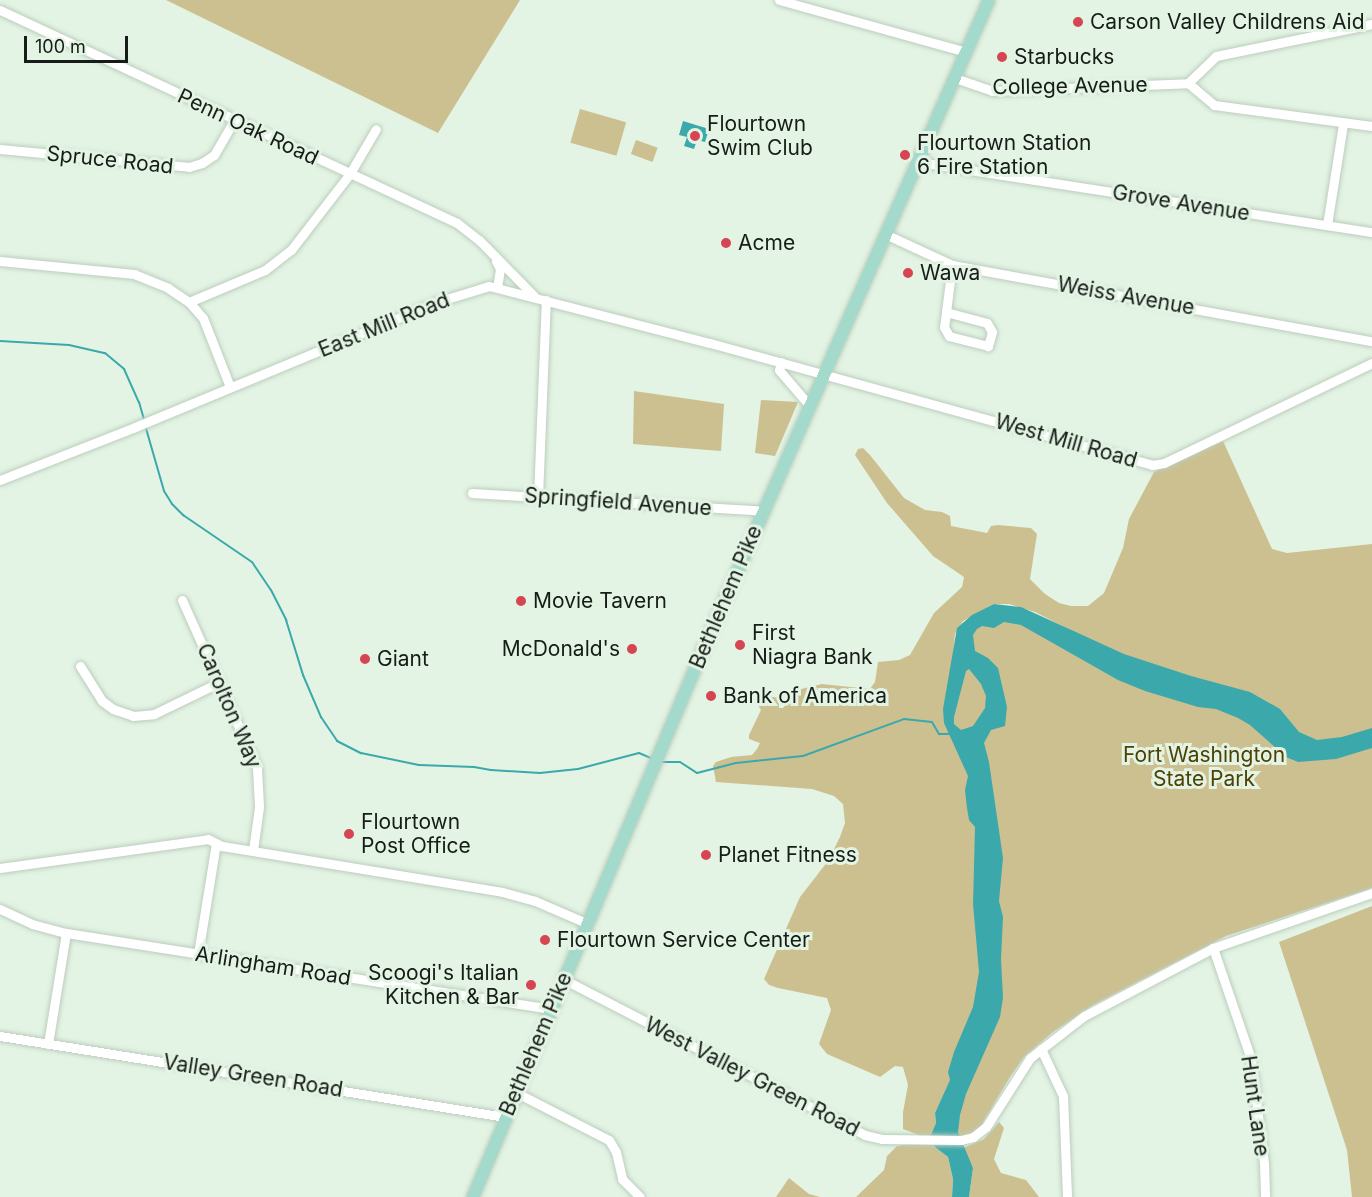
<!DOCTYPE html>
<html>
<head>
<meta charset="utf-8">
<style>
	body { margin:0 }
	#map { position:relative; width:1372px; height:1197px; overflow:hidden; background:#e3f4e4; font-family:Inter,sans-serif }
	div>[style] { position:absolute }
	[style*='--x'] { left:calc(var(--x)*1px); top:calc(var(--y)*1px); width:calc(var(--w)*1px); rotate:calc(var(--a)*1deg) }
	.green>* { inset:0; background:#ccc090; transform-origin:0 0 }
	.water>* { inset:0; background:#3ba8ac }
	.stream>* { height:2px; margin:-1px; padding:0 1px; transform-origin:1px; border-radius:1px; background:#3ba8ac }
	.roads { filter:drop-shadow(0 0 2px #bccdbd) drop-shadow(0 0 2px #bccdbd) }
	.minor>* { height:9px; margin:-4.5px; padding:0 4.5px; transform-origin:4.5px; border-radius:4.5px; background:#fff }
	.major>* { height:12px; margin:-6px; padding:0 6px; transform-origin:6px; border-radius:6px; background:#a4dacb }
	.dots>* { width:16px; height:16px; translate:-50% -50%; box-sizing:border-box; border:3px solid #e3f4e4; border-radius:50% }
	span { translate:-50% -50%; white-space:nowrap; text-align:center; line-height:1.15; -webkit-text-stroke:6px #e3f4e4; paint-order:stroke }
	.poi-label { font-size:21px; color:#161c17 }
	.left { translate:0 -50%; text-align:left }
	.right { translate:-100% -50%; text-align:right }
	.street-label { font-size:21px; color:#161c17 }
	.park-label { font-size:21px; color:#4e4103 }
	.scale { position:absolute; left:24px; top:36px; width:104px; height:27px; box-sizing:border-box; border:3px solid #161c17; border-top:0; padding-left:8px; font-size:18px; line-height:21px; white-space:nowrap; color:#161c17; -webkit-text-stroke:4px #e3f4e4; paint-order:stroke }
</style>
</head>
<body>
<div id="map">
	<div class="green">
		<div style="clip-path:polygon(166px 0,520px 0,438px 133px)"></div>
		<div style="left:580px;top:109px;width:48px;height:35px;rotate:16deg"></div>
		<div style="left:636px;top:140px;width:23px;height:15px;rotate:20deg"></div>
		<div style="clip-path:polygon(634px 391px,724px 404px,721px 451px,633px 444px)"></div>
		<div style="clip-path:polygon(761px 400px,798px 402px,775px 456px,755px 453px)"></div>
		<div style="clip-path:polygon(evenodd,1223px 441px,1272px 549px,1287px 553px,1372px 544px,1372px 888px,1226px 936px,1093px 1005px,1053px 1032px,1024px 1057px,1010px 1077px,975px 1136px,949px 1135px,951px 1080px,935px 1113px,936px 1123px,930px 1137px,935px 1147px,948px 1157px,953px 1179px,952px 1197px,856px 1197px,884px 1170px,887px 1156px,897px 1146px,920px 1142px,919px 1135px,903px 1129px,903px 1112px,908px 1085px,903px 1067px,895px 1066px,880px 1077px,827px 1054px,819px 1044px,831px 1010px,827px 998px,778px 988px,769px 985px,764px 979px,800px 897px,828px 861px,840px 837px,845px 823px,843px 804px,834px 796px,812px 789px,716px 782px,713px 766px,716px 762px,731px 757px,752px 755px,757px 749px,760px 743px,749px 739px,749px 735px,761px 710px,754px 699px,756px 694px,779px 698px,779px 708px,783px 708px,797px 690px,822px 684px,870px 689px,875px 682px,878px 662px,899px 660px,910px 655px,934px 613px,962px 587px,964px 577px,933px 556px,887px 503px,855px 455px,858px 449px,863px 448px,870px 455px,904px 498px,925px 510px,942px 512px,950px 516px,951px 526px,987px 533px,991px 526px,998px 525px,1031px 528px,1037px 534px,1030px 579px,1045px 594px,1059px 603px,1071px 606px,1088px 606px,1104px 593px,1123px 548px,1129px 519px,1154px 472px,1223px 441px,994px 604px,1009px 604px,1035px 612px,1090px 640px,1001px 610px,968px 630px,953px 653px,955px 634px,963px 621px,994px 604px)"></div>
		<div style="clip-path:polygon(1372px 906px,1372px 1197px,1352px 1197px,1347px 1150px,1279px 942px)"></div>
		<div style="clip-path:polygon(999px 1122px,1004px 1128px,994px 1159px,1001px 1173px,1026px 1180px,1039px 1197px,969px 1197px,973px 1168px,963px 1148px,984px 1139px)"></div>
		<div style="clip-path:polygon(789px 1178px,809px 1194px,820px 1197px,776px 1197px)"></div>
	</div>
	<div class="water">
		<div style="clip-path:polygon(683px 121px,709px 129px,705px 142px,697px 140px,694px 149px,684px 146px,687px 137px,679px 135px)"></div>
		<div style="clip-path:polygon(evenodd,994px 604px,1021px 607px,1124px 654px,1191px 676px,1250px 692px,1280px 709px,1299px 732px,1317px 740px,1342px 737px,1372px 728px,1372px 748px,1336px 759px,1298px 762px,1286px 757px,1250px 725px,1238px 718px,1216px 709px,1198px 707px,1145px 691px,1118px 680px,1021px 625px,1004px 622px,994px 628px,982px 626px,977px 629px,973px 635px,975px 651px,988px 658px,998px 668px,1007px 707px,1005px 726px,991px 730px,984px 743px,989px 762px,1003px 858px,999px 901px,1003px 917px,1001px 959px,1003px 998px,1000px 1017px,966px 1094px,960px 1115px,958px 1132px,973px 1168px,969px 1197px,952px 1197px,953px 1179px,948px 1157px,935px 1147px,930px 1137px,936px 1123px,935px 1113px,950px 1080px,948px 1072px,954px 1052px,973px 1007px,979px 972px,973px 904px,975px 827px,969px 820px,967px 808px,965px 790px,968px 776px,944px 723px,943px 709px,957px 628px,972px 615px,994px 604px,969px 669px,981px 684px,986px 696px,985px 708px,973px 726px,961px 730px,954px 724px,954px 717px,966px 671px,969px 669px)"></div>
	</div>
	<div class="stream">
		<div style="--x:0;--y:341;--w:69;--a:3.3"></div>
		<div style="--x:69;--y:345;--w:37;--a:13"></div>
		<div style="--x:105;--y:353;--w:25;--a:40"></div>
		<div style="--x:124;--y:369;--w:36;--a:66"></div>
		<div style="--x:139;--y:402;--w:19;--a:74"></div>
		<div style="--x:145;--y:425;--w:69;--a:73.9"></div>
		<div style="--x:164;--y:491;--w:15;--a:58"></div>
		<div style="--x:172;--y:504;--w:16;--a:45"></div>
		<div style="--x:183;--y:515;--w:83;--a:34.3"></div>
		<div style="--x:252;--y:562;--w:34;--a:56"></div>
		<div style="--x:271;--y:590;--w:34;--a:63"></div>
		<div style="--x:286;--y:620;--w:58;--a:72.8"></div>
		<div style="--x:303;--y:675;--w:46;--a:66.8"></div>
		<div style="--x:321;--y:717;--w:29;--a:56"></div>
		<div style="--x:337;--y:741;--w:27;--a:27"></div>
		<div style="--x:361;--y:753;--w:59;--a:11.7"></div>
		<div style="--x:419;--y:765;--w:55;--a:2.1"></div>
		<div style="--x:474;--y:767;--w:17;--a:10"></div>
		<div style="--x:491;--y:770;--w:49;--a:3.5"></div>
		<div style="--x:540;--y:773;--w:38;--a:-6"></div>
		<div style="--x:578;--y:769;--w:63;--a:-14.7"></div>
		<div style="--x:639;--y:753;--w:13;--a:23"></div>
		<div style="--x:659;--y:762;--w:21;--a:0"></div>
		<div style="--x:680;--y:762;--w:20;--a:33"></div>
		<div style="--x:697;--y:773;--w:40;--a:-14.4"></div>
		<div style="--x:736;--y:763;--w:67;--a:-6"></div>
		<div style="--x:803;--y:756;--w:108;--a:-20.1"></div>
		<div style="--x:904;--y:719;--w:28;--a:6"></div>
		<div style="--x:932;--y:722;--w:14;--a:60"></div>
		<div style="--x:939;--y:734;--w:12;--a:0"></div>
	</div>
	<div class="roads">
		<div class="minor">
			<div style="--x:779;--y:0;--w:195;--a:15.5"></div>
			<div style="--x:0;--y:10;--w:504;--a:24.99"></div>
			<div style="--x:457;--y:223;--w:28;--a:38"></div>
			<div style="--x:479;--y:240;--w:78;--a:45.5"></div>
			<div style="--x:955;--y:78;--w:39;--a:19"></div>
			<div style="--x:992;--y:91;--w:196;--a:-2.3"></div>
			<div style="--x:1188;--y:83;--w:39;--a:-44"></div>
			<div style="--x:1216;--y:56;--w:159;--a:-11.6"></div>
			<div style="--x:1188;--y:83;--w:34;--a:40"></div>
			<div style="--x:1214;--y:105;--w:159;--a:7.6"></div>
			<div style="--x:0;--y:149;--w:190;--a:5.4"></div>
			<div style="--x:189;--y:167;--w:14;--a:-17"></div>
			<div style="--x:202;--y:163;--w:14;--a:-34"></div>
			<div style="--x:214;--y:155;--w:39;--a:-60"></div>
			<div style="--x:918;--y:162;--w:459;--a:8.8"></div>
			<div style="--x:1327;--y:225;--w:102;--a:-81"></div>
			<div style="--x:885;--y:234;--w:74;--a:24.8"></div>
			<div style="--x:952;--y:265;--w:427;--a:10.3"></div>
			<div style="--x:0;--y:261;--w:135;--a:5.5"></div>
			<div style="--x:134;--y:274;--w:37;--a:22"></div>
			<div style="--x:168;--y:288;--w:25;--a:34"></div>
			<div style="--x:189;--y:302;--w:21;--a:49"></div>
			<div style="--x:203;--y:318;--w:74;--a:68.6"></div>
			<div style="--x:496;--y:261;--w:9;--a:63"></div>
			<div style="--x:500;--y:269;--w:18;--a:99"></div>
			<div style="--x:189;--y:302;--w:82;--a:-22.8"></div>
			<div style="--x:265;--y:270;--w:33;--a:-38"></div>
			<div style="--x:291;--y:250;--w:95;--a:-52.3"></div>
			<div style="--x:349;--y:175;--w:53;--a:-59.6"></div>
			<div style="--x:946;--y:312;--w:42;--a:15"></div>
			<div style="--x:987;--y:323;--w:10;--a:61"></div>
			<div style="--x:992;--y:332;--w:15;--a:106"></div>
			<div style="--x:988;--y:346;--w:40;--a:-165.6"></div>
			<div style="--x:949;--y:336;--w:10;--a:-119"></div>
			<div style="--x:944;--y:327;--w:15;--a:-82"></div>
			<div style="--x:946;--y:312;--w:47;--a:-82.7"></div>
			<div style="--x:781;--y:362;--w:8;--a:104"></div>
			<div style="--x:779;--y:370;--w:46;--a:49.4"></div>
			<div style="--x:0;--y:480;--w:145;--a:-21.4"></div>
			<div style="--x:135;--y:427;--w:327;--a:-22.5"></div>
			<div style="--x:437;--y:302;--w:54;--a:-17.1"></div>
			<div style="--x:489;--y:286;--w:228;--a:14.5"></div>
			<div style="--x:710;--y:343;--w:459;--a:15.4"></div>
			<div style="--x:1152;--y:465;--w:12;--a:-9"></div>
			<div style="--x:1164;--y:463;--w:231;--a:-25.7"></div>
			<div style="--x:472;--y:493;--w:292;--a:3.5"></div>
			<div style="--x:538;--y:497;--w:197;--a:-87.7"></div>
			<div style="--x:182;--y:600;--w:184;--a:65.9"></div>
			<div style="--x:257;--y:768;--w:39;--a:87"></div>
			<div style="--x:259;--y:807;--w:43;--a:97.9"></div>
			<div style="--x:80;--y:666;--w:41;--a:57.8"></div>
			<div style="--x:102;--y:701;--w:14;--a:36"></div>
			<div style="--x:113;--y:709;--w:21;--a:19"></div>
			<div style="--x:133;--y:716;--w:21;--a:-5"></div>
			<div style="--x:154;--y:714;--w:73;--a:-25.9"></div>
			<div style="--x:0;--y:868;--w:210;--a:-7.9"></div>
			<div style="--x:208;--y:839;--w:16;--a:27"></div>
			<div style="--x:222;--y:846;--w:284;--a:9.3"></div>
			<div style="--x:502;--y:892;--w:34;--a:15"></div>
			<div style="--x:535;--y:901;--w:56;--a:23.3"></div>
			<div style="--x:0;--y:909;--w:35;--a:25"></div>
			<div style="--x:32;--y:924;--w:35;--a:15"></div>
			<div style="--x:66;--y:933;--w:490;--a:8.9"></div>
			<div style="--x:1213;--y:948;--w:117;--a:71.1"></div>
			<div style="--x:1251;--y:1059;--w:106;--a:82.9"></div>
			<div style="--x:1264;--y:1164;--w:33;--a:88"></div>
			<div style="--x:198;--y:954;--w:112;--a:-80.8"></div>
			<div style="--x:563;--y:979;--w:340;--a:27.3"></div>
			<div style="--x:865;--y:1135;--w:17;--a:13"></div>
			<div style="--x:882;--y:1139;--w:79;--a:0.7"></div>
			<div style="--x:961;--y:1140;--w:12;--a:-14"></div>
			<div style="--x:973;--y:1137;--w:16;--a:-38"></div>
			<div style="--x:986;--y:1127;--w:82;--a:-57.5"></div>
			<div style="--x:1030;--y:1058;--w:68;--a:-37.9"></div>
			<div style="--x:1084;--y:1016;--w:146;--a:-27.8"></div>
			<div style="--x:1213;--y:948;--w:168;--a:-19.1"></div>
			<div style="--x:0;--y:1036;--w:511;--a:9.11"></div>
			<div style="--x:48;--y:1044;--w:112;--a:-80.8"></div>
			<div style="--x:1041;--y:1049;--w:52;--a:64.9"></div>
			<div style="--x:1063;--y:1096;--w:101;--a:87.7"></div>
			<div style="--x:517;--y:1093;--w:103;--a:27.1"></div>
			<div style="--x:609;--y:1140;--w:14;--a:60"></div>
			<div style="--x:616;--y:1152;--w:28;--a:77"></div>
			<div style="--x:622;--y:1179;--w:25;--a:45"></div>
		</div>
		<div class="major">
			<div style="--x:473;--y:1197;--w:591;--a:-67.21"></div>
			<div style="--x:702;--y:652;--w:712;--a:-66.24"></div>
		</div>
	</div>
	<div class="dots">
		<div style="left:1078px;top:22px;background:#d54553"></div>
		<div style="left:1002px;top:57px;background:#d54553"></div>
		<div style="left:695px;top:136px;background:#d54553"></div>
		<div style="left:905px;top:155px;background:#d54553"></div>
		<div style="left:726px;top:243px;background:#d54553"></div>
		<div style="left:908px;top:273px;background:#d54553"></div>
		<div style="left:521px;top:601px;background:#d54553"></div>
		<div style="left:740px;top:645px;background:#d54553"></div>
		<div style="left:632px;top:649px;background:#d54553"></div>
		<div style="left:365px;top:659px;background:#d54553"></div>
		<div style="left:711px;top:696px;background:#d54553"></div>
		<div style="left:349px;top:834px;background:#d54553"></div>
		<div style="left:706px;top:855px;background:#d54553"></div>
		<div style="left:545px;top:940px;background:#d54553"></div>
		<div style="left:531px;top:985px;background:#d54553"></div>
	</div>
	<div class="poi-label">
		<span class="left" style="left:1090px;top:22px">Carson Valley Childrens Aid</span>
		<span class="left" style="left:1014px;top:57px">Starbucks</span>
		<span class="left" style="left:707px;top:136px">Flourtown<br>Swim Club</span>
		<span class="left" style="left:917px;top:155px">Flourtown Station<br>6 Fire Station</span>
		<span class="left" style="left:738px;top:243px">Acme</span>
		<span class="left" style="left:920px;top:273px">Wawa</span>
		<span class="left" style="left:533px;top:601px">Movie Tavern</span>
		<span class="left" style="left:752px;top:645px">First<br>Niagra Bank</span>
		<span class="right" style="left:620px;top:649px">McDonald's</span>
		<span class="left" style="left:377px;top:659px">Giant</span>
		<span class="left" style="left:723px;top:696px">Bank of America</span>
		<span class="left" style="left:361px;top:834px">Flourtown<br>Post Office</span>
		<span class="left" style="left:718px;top:855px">Planet Fitness</span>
		<span class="left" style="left:557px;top:940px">Flourtown Service Center</span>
		<span class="right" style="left:519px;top:985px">Scoogi's Italian<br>Kitchen &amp; Bar</span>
	</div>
	<div class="street-label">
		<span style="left:1070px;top:86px;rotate:-1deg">College Avenue</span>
		<span style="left:248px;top:127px;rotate:25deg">Penn Oak Road</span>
		<span style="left:110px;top:160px;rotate:6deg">Spruce Road</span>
		<span style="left:1181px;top:203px;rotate:9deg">Grove Avenue</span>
		<span style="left:1126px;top:296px;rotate:10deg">Weiss Avenue</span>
		<span style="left:384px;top:325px;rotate:-22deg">East Mill Road</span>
		<span style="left:1066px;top:441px;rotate:16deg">West Mill Road</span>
		<span style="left:618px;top:502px;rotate:4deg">Springfield Avenue</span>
		<span style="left:726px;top:597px;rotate:-67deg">Bethlehem Pike</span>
		<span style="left:229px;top:706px;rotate:67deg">Carolton Way</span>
		<span style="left:273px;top:966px;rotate:9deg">Arlingham Road</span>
		<span style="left:536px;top:1044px;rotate:-67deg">Bethlehem Pike</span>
		<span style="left:253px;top:1076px;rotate:9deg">Valley Green Road</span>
		<span style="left:752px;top:1077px;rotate:27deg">West Valley Green Road</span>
		<span style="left:1255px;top:1106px;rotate:82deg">Hunt Lane</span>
	</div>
	<div class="park-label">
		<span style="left:1204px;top:767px">Fort Washington<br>State Park</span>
	</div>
	<div class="scale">100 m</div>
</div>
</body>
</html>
